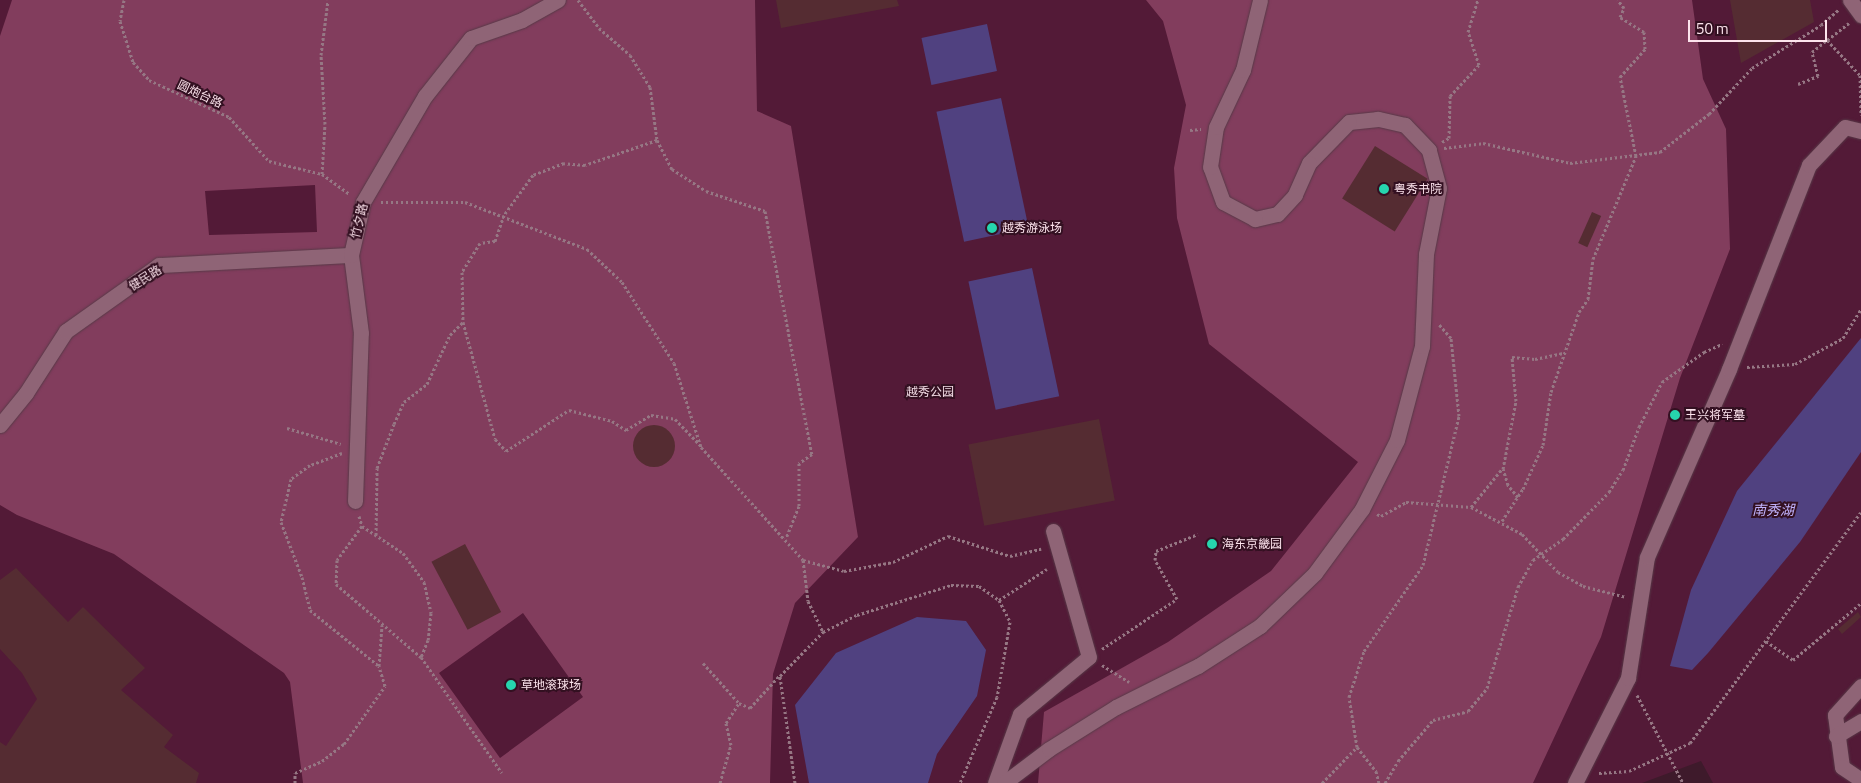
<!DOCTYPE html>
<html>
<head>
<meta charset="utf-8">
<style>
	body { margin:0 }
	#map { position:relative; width:1861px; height:783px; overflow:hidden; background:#3e1a2b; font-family:"Titillium Web","Noto Sans SC",sans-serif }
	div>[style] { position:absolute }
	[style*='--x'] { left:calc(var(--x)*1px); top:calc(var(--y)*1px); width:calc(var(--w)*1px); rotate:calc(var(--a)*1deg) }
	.green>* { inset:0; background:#531a37 }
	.forest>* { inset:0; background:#823d5d }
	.water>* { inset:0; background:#504180; transform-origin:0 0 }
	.building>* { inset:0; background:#552c32; transform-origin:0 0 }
	.round { border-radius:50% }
	.path>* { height:3px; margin-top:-1.5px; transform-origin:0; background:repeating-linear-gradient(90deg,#967784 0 2.5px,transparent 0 5px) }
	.roads { filter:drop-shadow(0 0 1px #573947) drop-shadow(0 0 1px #573947) }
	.minor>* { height:15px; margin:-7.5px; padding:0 7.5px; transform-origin:7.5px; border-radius:7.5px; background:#8f6476 }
	.dots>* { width:14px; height:14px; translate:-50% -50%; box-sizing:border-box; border:2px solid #331021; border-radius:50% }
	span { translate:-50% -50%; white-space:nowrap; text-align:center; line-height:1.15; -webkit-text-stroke:4px #331021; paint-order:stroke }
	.street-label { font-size:12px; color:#fde4ed }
	.poi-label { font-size:12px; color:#fde4ed }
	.left { translate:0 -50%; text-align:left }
	.park-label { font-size:12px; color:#f2dce5 }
	.water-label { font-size:14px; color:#c0b2fc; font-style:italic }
	.scale { position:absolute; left:1688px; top:20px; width:139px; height:22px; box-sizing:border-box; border:2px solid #fde4ed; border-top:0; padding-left:6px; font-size:15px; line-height:18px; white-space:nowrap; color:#fde4ed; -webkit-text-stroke:4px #331021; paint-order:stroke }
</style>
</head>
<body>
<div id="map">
	<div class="green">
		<div style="clip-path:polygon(0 0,1861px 0,1861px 783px,1713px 783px,1701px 761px,1642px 783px,0 783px)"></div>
	</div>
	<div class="forest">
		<div style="clip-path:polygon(evenodd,12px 0,755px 0,757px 111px,791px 126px,858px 537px,795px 603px,773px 674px,770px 783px,303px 783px,290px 682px,284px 673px,114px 554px,17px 515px,0 505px,0 36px,12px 0,315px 185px,317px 232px,209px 235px,205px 191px,315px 185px,12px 0,523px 613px,583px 697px,500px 758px,439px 673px,523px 613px)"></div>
		<div style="clip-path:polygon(1146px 0,1692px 0,1703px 79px,1726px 129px,1730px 249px,1680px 378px,1601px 637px,1533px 783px,1038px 783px,1044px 712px,1168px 642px,1271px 571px,1358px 462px,1209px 344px,1177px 218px,1174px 168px,1186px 105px,1163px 21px)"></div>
	</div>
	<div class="water">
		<div style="left:987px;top:24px;width:48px;height:67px;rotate:78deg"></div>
		<div style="left:1001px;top:98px;width:133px;height:66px;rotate:78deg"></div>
		<div style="left:1032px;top:268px;width:131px;height:65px;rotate:78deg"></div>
		<div style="clip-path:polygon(1861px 338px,1861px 452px,1800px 542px,1708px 653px,1692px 670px,1670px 666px,1691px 590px,1737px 491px)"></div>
		<div style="clip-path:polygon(917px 617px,966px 621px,986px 650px,977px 696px,937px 754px,928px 783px,809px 783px,795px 705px,836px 653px)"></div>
	</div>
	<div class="building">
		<div style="clip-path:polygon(776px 0,897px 0,899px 6px,781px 28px)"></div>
		<div style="clip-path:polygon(1730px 0,1810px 0,1814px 22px,1741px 63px)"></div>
		<div style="left:1375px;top:146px;width:62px;height:62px;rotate:32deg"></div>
		<div style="left:1592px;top:212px;width:10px;height:34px;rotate:24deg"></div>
		<div style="left:1099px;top:419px;width:83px;height:133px;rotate:79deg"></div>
		<div class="round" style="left:633px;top:425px;width:42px;height:42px"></div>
		<div style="left:465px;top:544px;width:77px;height:38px;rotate:62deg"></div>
		<div style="clip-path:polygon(16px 568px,68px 622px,83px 607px,145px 668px,121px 690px,173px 735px,164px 747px,199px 773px,196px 783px,0 783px,0 742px,6px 746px,37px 699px,22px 673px,0 649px,0 580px)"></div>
		<div style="clip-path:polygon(1858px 612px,1861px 617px,1842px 634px,1838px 629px)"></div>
	</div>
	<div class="path">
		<div style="--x:124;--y:0;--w:21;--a:101"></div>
		<div style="--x:120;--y:21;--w:43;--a:72.4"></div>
		<div style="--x:133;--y:62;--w:24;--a:48"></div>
		<div style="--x:149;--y:80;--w:88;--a:24.8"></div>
		<div style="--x:229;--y:117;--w:59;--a:47.7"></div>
		<div style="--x:269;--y:161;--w:55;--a:13.8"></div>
		<div style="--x:322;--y:174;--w:34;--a:36"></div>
		<div style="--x:578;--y:0;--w:35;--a:53"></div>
		<div style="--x:599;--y:28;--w:41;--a:41.1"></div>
		<div style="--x:630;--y:55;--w:38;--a:58"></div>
		<div style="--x:650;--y:87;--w:53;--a:82.5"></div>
		<div style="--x:657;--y:140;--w:33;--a:63"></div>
		<div style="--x:672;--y:169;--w:40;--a:32.9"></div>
		<div style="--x:706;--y:191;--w:62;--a:18.7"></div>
		<div style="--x:765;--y:211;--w:248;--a:79.1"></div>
		<div style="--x:812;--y:454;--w:16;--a:145"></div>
		<div style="--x:799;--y:463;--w:43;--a:90"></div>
		<div style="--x:799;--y:506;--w:35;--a:112"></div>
		<div style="--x:1849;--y:23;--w:28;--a:142"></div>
		<div style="--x:1827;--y:40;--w:48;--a:46.7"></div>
		<div style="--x:1860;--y:75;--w:40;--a:88.6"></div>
		<div style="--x:1798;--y:84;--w:22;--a:-22"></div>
		<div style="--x:1818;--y:76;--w:25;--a:-104"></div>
		<div style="--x:1812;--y:52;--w:19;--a:-39"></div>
		<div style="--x:1190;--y:130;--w:11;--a:-5"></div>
		<div style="--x:657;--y:140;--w:76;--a:160.9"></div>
		<div style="--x:585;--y:165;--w:21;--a:-175"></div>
		<div style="--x:564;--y:163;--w:33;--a:159"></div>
		<div style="--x:533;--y:175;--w:49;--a:125.9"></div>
		<div style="--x:504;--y:215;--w:28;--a:109"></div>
		<div style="--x:495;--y:241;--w:15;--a:172"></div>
		<div style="--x:480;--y:243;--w:34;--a:122"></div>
		<div style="--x:462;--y:272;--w:50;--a:88.9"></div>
		<div style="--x:463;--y:322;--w:121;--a:74.7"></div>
		<div style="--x:495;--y:439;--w:16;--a:47"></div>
		<div style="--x:506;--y:451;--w:75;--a:-33.1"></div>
		<div style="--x:569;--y:410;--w:44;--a:14.3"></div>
		<div style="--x:612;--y:421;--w:17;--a:33"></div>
		<div style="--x:626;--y:430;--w:29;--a:-31"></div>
		<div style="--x:651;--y:415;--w:24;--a:9"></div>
		<div style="--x:675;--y:419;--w:37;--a:46"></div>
		<div style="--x:1442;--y:142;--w:8;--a:-30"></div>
		<div style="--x:1449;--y:138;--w:42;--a:-88.6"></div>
		<div style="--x:1450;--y:96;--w:42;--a:-46.9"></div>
		<div style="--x:1479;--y:65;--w:35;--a:-108"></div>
		<div style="--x:1468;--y:32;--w:34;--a:-73"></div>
		<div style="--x:1444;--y:148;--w:39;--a:-7"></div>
		<div style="--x:1483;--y:143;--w:89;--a:12.9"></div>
		<div style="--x:1570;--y:163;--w:91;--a:-7"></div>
		<div style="--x:1660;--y:152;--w:62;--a:-37.8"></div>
		<div style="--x:1709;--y:114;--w:63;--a:-46.9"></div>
		<div style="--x:1752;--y:68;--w:81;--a:-31.9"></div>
		<div style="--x:1821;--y:25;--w:23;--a:-41"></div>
		<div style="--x:322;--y:174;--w:50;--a:-86.6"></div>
		<div style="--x:325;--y:124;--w:69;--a:-93.3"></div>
		<div style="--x:321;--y:55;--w:55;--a:-82.7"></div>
		<div style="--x:381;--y:202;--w:84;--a:0"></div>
		<div style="--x:465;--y:202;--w:131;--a:21.1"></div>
		<div style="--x:587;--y:249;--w:48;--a:43.3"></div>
		<div style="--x:622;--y:282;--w:96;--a:57.3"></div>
		<div style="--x:674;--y:363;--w:88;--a:72.2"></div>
		<div style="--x:701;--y:447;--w:152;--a:47.9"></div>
		<div style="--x:803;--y:560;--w:42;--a:15"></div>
		<div style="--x:844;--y:571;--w:50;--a:-10.4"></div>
		<div style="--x:893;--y:562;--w:61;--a:-25.3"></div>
		<div style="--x:948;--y:536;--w:65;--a:17.9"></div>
		<div style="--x:1010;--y:556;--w:32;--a:-13"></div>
		<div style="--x:1747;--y:367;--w:48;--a:-3.6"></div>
		<div style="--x:1795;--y:364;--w:55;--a:-28.4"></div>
		<div style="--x:1843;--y:338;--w:34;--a:-58"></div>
		<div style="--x:287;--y:428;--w:56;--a:16.5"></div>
		<div style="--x:342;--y:453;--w:34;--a:159"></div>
		<div style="--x:310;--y:465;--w:24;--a:144"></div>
		<div style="--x:291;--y:479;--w:44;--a:103.1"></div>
		<div style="--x:281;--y:522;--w:59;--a:69.1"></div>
		<div style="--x:302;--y:577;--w:34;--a:76"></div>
		<div style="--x:310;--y:610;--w:89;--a:39.1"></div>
		<div style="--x:1518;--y:497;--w:16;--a:-130"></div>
		<div style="--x:1508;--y:485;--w:17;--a:-107"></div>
		<div style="--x:1503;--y:469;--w:69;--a:-79.2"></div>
		<div style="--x:1516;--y:401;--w:44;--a:-95.2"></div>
		<div style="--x:1512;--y:357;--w:23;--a:5"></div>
		<div style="--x:1535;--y:359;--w:30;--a:-12"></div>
		<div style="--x:1471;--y:507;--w:49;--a:-50.8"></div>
		<div style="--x:1377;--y:514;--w:4;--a:27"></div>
		<div style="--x:1381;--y:516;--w:29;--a:-29"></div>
		<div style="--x:1406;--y:502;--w:65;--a:4.4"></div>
		<div style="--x:1471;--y:507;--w:58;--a:27.9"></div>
		<div style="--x:1522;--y:534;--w:52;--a:46.5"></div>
		<div style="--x:1558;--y:572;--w:29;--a:29"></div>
		<div style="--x:1583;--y:586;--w:44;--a:14.3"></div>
		<div style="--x:359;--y:516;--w:10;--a:73"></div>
		<div style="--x:362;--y:526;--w:42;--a:126.3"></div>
		<div style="--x:337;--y:560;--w:24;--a:92"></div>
		<div style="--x:336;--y:584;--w:112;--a:40.7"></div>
		<div style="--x:421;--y:657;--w:141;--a:55.1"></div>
		<div style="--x:1502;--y:521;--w:38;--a:-57"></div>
		<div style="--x:1523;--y:489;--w:48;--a:-65.6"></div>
		<div style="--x:1543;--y:445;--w:54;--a:-81.4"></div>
		<div style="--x:1551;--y:392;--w:85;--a:-70.7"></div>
		<div style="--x:1579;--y:312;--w:16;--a:-55"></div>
		<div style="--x:1588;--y:299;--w:40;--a:-82.9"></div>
		<div style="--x:1593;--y:259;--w:112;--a:-67.3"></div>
		<div style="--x:1636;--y:156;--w:81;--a:-101.4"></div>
		<div style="--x:1620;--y:77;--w:38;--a:-48"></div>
		<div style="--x:1645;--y:49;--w:17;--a:-93"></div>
		<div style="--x:1644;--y:32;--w:28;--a:-148"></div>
		<div style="--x:1620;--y:17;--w:10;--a:-66"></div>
		<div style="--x:1624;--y:8;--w:10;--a:-127"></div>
		<div style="--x:362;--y:526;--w:49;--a:33.4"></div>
		<div style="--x:403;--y:553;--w:36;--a:54"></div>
		<div style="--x:424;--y:582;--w:32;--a:77"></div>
		<div style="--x:431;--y:613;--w:27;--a:96"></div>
		<div style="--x:428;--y:640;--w:18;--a:112"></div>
		<div style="--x:376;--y:535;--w:67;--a:-89.1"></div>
		<div style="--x:377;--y:468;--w:47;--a:-68.9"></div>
		<div style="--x:394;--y:424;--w:24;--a:-66"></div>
		<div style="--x:404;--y:402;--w:29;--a:-38"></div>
		<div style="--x:427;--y:384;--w:54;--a:-64.9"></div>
		<div style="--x:450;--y:335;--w:18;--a:-45"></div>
		<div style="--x:803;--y:560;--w:41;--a:83"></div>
		<div style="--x:808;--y:601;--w:34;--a:64"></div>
		<div style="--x:999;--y:600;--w:57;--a:-32.9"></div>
		<div style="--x:1766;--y:641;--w:33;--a:35"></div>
		<div style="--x:1793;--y:660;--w:89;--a:-40"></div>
		<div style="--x:1102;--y:649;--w:90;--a:-33.7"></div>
		<div style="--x:1177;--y:599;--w:45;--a:-119.4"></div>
		<div style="--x:1155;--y:560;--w:9;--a:-84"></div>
		<div style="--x:1156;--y:551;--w:45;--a:-22"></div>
		<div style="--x:703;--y:663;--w:54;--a:48"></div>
		<div style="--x:1102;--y:665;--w:32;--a:32"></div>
		<div style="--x:1637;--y:695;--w:99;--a:62.4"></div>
		<div style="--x:1357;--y:747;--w:31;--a:52"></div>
		<div style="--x:1376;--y:771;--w:12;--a:76"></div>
		<div style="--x:1599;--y:773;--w:30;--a:-4"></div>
		<div style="--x:1629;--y:771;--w:67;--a:-24.7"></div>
		<div style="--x:1690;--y:743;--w:287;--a:-53.5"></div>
		<div style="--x:295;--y:783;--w:10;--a:-90"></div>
		<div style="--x:295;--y:773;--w:30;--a:-24"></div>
		<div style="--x:322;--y:761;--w:28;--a:-38"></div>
		<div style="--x:344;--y:744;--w:71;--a:-54.7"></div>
		<div style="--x:385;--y:686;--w:21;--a:-107"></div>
		<div style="--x:379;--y:666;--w:41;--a:-85.8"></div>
		<div style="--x:720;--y:783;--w:40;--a:-74"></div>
		<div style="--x:731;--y:745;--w:23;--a:-103"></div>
		<div style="--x:726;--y:723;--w:24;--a:-57"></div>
		<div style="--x:739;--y:703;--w:12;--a:24"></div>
		<div style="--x:750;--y:708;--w:43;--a:-47.8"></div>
		<div style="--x:795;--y:783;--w:108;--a:-98"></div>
		<div style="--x:780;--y:676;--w:62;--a:-45.7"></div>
		<div style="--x:823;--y:632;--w:38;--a:-27"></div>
		<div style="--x:857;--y:615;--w:99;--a:-17.7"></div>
		<div style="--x:951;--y:585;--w:28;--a:2"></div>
		<div style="--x:979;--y:586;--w:24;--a:35"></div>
		<div style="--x:999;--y:600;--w:25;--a:63"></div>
		<div style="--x:1010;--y:622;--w:76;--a:99.8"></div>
		<div style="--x:997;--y:697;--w:94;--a:113.3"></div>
		<div style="--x:1322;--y:783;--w:50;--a:-45.8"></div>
		<div style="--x:1357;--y:747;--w:51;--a:-99.1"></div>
		<div style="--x:1349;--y:697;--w:48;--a:-71.9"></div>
		<div style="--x:1364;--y:651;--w:104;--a:-55.5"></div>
		<div style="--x:1423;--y:565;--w:153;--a:-76.4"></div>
		<div style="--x:1459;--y:416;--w:78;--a:-95.9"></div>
		<div style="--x:1451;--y:338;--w:18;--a:-131"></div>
		<div style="--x:1385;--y:783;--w:26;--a:-59"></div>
		<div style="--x:1398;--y:761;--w:54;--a:-49.5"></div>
		<div style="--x:1433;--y:720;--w:36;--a:-14"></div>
		<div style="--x:1468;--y:711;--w:30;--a:-50"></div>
		<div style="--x:1487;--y:688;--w:106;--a:-72.9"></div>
		<div style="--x:1518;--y:587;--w:31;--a:-61"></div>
		<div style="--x:1533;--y:560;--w:37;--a:-35"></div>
		<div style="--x:1563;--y:539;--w:66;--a:-45.6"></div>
		<div style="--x:1609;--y:492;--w:26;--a:-58"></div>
		<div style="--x:1623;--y:470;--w:46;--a:-69.6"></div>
		<div style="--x:1639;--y:427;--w:51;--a:-62.9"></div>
		<div style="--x:1662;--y:382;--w:52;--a:-35.5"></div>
		<div style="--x:1704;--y:352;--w:20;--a:-24"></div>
	</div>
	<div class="roads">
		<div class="minor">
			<div style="--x:1850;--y:0;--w:19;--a:54"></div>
			<div style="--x:0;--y:425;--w:41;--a:-50.9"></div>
			<div style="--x:26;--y:393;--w:74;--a:-57.2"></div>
			<div style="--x:66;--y:331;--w:114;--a:-35.4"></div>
			<div style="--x:159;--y:265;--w:192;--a:-3"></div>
			<div style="--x:355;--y:501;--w:168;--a:-88"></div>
			<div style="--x:361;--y:333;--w:79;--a:-97.3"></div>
			<div style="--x:351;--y:255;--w:54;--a:-77.2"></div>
			<div style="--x:363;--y:202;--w:123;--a:-59.7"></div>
			<div style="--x:425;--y:96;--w:74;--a:-51.6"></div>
			<div style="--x:471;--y:38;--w:54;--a:-19.4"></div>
			<div style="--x:522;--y:20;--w:41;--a:-29.1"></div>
			<div style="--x:1861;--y:686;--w:39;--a:132"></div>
			<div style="--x:1835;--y:715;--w:52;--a:82.3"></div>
			<div style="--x:1842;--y:767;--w:23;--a:34"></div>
			<div style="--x:1836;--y:736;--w:29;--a:-31"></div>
			<div style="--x:995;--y:783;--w:73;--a:-70.1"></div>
			<div style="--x:1020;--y:714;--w:89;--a:-39.6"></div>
			<div style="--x:1089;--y:657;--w:131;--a:-105.9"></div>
			<div style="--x:1004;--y:783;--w:56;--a:-37.1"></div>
			<div style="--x:1049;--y:749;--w:79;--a:-32.1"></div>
			<div style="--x:1116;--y:707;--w:92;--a:-26.6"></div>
			<div style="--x:1198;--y:666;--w:74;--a:-32.8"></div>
			<div style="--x:1260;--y:626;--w:76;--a:-43.9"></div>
			<div style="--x:1315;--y:573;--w:79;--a:-53.7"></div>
			<div style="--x:1362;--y:509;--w:77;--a:-63.1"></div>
			<div style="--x:1397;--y:440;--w:97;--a:-75.1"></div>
			<div style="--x:1422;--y:346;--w:92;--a:-87.5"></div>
			<div style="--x:1426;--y:254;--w:67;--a:-78.9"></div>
			<div style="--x:1439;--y:188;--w:39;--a:-105"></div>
			<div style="--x:1429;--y:150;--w:35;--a:-134"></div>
			<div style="--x:1405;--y:125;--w:28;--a:-167"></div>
			<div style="--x:1378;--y:119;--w:29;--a:174"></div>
			<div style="--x:1349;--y:122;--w:57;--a:134.3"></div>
			<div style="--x:1309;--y:163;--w:35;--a:114"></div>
			<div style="--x:1295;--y:195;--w:26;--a:133"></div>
			<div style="--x:1277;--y:214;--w:23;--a:167"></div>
			<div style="--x:1255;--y:219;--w:36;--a:-152"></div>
			<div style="--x:1223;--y:202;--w:37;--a:-110"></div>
			<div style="--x:1210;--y:167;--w:40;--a:-81.5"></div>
			<div style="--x:1216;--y:127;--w:63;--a:-64.7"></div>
			<div style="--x:1243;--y:70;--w:72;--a:-76.3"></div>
			<div style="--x:1575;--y:783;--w:118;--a:-63.2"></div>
			<div style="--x:1628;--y:678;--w:122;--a:-81.1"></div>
			<div style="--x:1647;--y:557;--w:205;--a:-66.4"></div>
			<div style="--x:1729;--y:369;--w:219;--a:-68.6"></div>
			<div style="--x:1809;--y:165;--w:52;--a:-46.5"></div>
			<div style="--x:1845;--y:127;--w:16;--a:14"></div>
		</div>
	</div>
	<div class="dots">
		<div style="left:1384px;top:189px;background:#26d5ae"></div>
		<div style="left:992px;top:228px;background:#26d5ae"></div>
		<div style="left:1675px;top:415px;background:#26d5ae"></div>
		<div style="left:1212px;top:544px;background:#26d5ae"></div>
		<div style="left:511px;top:685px;background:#26d5ae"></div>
	</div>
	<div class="street-label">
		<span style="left:200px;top:94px;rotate:25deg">圆炮台路</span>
		<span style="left:359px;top:221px;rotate:-76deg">竹夕路</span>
		<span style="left:145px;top:278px;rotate:-32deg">健民路</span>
	</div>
	<div class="poi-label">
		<span class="left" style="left:1394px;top:189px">粤秀书院</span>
		<span class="left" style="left:1002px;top:228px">越秀游泳场</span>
		<span class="left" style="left:1685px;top:415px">王兴将军墓</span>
		<span class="left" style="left:1222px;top:544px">海东京畿园</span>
		<span class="left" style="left:521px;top:685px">草地滚球场</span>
	</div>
	<div class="park-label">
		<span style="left:930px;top:392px">越秀公园</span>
	</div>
	<div class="water-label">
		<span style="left:1773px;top:510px">南秀湖</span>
	</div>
	<div class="scale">50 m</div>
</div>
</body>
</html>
